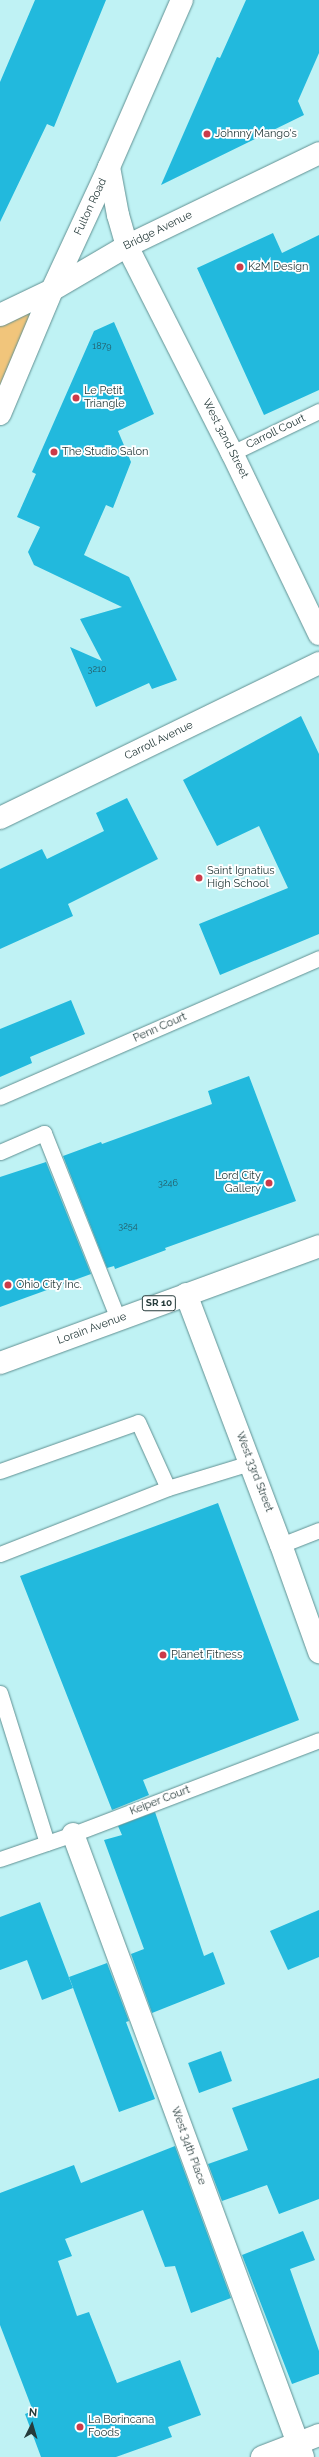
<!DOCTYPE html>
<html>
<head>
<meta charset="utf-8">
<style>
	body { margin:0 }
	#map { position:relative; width:319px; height:2457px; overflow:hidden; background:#bff2f4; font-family:Raleway,sans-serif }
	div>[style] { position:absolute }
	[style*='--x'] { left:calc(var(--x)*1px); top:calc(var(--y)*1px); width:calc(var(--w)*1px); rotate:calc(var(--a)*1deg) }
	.green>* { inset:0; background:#f1c57b }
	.building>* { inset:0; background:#22b9dd; transform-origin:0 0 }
	.roads { filter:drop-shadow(0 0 1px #609092) drop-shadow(0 0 1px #609092) }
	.lane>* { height:15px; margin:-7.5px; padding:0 7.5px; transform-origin:7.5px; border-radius:7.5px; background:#fff }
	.street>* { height:22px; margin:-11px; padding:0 11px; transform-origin:11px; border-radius:11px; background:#fff }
	.secondary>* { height:22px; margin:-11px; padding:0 11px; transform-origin:11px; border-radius:11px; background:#fff }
	.primary>* { height:22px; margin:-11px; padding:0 11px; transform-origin:11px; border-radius:11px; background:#fff }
	.dots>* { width:11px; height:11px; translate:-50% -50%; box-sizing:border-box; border:2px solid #fff; border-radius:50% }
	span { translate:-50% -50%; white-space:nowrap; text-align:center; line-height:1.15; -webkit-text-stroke:3.5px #fff; paint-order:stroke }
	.number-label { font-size:9px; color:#255a64 }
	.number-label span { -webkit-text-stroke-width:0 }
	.shield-label span { padding:1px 3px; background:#fff; border:1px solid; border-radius:3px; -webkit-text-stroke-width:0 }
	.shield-label { font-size:10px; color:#263b3b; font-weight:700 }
	.poi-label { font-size:11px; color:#263b3b }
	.left { translate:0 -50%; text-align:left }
	.right { translate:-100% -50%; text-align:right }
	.street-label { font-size:11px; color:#263b3b }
	.north { position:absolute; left:12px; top:2405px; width:40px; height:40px; -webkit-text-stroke:3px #fff; paint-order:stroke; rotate:5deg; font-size:11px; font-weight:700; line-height:16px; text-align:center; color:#263b3b }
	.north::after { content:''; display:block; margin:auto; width:14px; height:18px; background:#263b3b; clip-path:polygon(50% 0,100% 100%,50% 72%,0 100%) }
</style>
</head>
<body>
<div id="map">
	<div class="green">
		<div style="clip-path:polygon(52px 290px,0 414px,0 315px)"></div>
	</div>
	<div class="building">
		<div style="clip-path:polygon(35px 0,106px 0,54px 127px,47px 124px,0 222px,0 82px)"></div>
		<div style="clip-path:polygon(246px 0,319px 0,319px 53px,298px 101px,304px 115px,161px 185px,217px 57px,220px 58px)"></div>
		<div style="clip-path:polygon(273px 233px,282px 253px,319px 235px,319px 390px,264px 415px,197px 268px)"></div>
		<div style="clip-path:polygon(114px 322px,154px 414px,118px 431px,131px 462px,113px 508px,106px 505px,84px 555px,129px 577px,177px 680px,152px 689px,149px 683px,96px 707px,70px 647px,102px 661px,80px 619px,122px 607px,34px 565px,28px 552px,40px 527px,17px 517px,36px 474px,32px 472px,94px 331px)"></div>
		<div style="clip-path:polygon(301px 716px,319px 754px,319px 934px,220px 975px,199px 924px,288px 888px,259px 826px,217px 846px,183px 780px)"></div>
		<div style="clip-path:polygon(127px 798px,158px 859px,68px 904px,73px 916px,0 949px,0 869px,42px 849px,47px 859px,104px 831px,96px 813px)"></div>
		<div style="clip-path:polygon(71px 1000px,85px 1034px,30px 1057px,32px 1063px,0 1077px,0 1029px)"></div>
		<div style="clip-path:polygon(249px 1076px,296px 1201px,165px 1248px,166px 1250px,115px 1269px,114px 1266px,107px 1268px,63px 1156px,101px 1142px,102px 1144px,212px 1104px,208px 1091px)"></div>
		<div style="clip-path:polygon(46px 1162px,91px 1274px,0 1307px,0 1177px)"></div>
		<div style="clip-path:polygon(218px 1503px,299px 1720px,143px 1780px,149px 1795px,112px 1810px,20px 1576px)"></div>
		<div style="clip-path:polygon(155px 1812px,204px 1956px,213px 1952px,225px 1984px,152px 2013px,131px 1954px,144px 1949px,104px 1840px,122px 1835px,118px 1826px)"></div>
		<div style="clip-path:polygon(40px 1902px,73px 1988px,42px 2000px,27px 1960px,0 1970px,0 1917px)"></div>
		<div style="clip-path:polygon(319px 1910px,319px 1957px,288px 1970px,270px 1931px)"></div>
		<div style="clip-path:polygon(107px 1963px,129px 2021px,126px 2022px,155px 2099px,119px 2112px,69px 1977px)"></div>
		<div style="left:221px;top:2051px;width:32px;height:35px;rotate:70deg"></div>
		<div style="clip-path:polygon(319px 2078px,319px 2199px,279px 2214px,267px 2185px,222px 2201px,208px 2164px,248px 2150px,232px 2108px)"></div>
		<div style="clip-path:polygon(175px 2146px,231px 2298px,191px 2313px,175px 2266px,165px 2267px,143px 2210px,65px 2239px,72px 2256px,58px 2261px,77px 2316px,89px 2312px,117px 2383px,180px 2360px,201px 2415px,168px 2427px,172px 2437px,116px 2457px,41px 2457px,25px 2414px,33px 2411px,0 2325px,0 2193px,74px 2165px,81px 2183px)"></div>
		<div style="clip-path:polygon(303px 2231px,315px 2260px,290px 2269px,319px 2351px,319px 2374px,292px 2384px,242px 2255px)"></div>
	</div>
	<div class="roads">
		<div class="lane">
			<div style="--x:232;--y:453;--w:97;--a:-25.8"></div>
			<div style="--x:0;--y:1097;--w:348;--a:-23.5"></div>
			<div style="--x:0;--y:1152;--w:48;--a:-23.4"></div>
			<div style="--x:44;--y:1133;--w:200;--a:68.3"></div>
			<div style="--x:0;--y:1471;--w:146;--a:-19.5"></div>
			<div style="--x:138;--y:1422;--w:72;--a:65.6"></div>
			<div style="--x:168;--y:1488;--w:86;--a:-17"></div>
			<div style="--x:281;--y:1545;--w:41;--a:-21.5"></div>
			<div style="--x:0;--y:1554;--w:180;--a:-21.4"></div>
			<div style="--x:0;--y:1693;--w:157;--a:72.6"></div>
			<div style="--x:0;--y:1859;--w:77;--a:-18.9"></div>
			<div style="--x:73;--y:1834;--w:263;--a:-20.9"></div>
		</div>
		<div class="street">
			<div style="--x:127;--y:246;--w:232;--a:63.1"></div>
			<div style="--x:232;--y:453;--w:201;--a:64.3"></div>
			<div style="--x:0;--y:315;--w:58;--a:-25.7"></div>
			<div style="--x:52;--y:290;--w:87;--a:-30.4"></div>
			<div style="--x:127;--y:246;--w:213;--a:-25.8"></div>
			<div style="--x:0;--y:818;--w:355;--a:-25.9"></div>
			<div style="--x:186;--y:1294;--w:268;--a:69.3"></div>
			<div style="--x:281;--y:1545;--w:114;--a:70.4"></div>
			<div style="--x:73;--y:1834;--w:664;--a:69.74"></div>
			<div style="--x:262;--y:2457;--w:61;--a:-21.1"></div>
		</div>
		<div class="secondary">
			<div style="--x:109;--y:167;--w:49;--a:79.4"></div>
			<div style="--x:118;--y:215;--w:32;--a:74"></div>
			<div style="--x:0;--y:414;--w:134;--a:-67.2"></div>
			<div style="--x:52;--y:290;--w:136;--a:-65.1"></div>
			<div style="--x:109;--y:167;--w:182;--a:-66.4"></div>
		</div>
		<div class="primary">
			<div style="--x:0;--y:1363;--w:340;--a:-20.1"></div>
		</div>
	</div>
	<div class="dots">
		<div style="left:207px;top:134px;background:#cb3b4a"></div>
		<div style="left:240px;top:267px;background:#cb3b4a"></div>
		<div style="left:76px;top:398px;background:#cb3b4a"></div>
		<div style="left:54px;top:452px;background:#cb3b4a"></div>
		<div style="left:199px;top:878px;background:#cb3b4a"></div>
		<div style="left:269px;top:1183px;background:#cb3b4a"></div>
		<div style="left:8px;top:1285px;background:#cb3b4a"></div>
		<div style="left:163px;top:1655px;background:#cb3b4a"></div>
		<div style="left:80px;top:2427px;background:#cb3b4a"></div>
	</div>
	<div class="number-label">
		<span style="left:102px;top:346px">1879</span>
		<span style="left:97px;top:669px">3210</span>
		<span style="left:168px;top:1183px">3246</span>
		<span style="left:128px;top:1226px">3254</span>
	</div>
	<div class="shield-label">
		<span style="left:159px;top:1303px">SR 10</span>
	</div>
	<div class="poi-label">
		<span class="left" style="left:215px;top:134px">Johnny Mango's</span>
		<span class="left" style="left:248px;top:267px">K2M Design</span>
		<span class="left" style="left:84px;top:398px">Le Petit<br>Triangle</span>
		<span class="left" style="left:62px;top:452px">The Studio Salon</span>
		<span class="left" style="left:207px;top:878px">Saint Ignatius<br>High School</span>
		<span class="right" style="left:261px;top:1183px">Lord City<br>Gallery</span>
		<span class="left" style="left:16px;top:1285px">Ohio City Inc.</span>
		<span class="left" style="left:171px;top:1655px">Planet Fitness</span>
		<span class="left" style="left:88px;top:2427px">La Borincana<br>Foods</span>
	</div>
	<div class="street-label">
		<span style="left:91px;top:207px;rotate:-65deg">Fulton Road</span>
		<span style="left:158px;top:231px;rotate:-26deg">Bridge Avenue</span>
		<span style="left:276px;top:432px;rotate:-26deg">Carroll Court</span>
		<span style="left:225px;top:439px;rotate:63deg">West 32nd Street</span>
		<span style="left:159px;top:741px;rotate:-26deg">Carroll Avenue</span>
		<span style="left:160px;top:1028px;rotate:-24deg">Penn Court</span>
		<span style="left:92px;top:1329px;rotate:-20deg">Lorain Avenue</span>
		<span style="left:254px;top:1472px;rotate:69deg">West 33rd Street</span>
		<span style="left:160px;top:1801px;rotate:-21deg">Keiper Court</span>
		<span style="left:188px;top:2146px;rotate:70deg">West 34th Place</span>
	</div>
	<div class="north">N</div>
</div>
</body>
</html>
